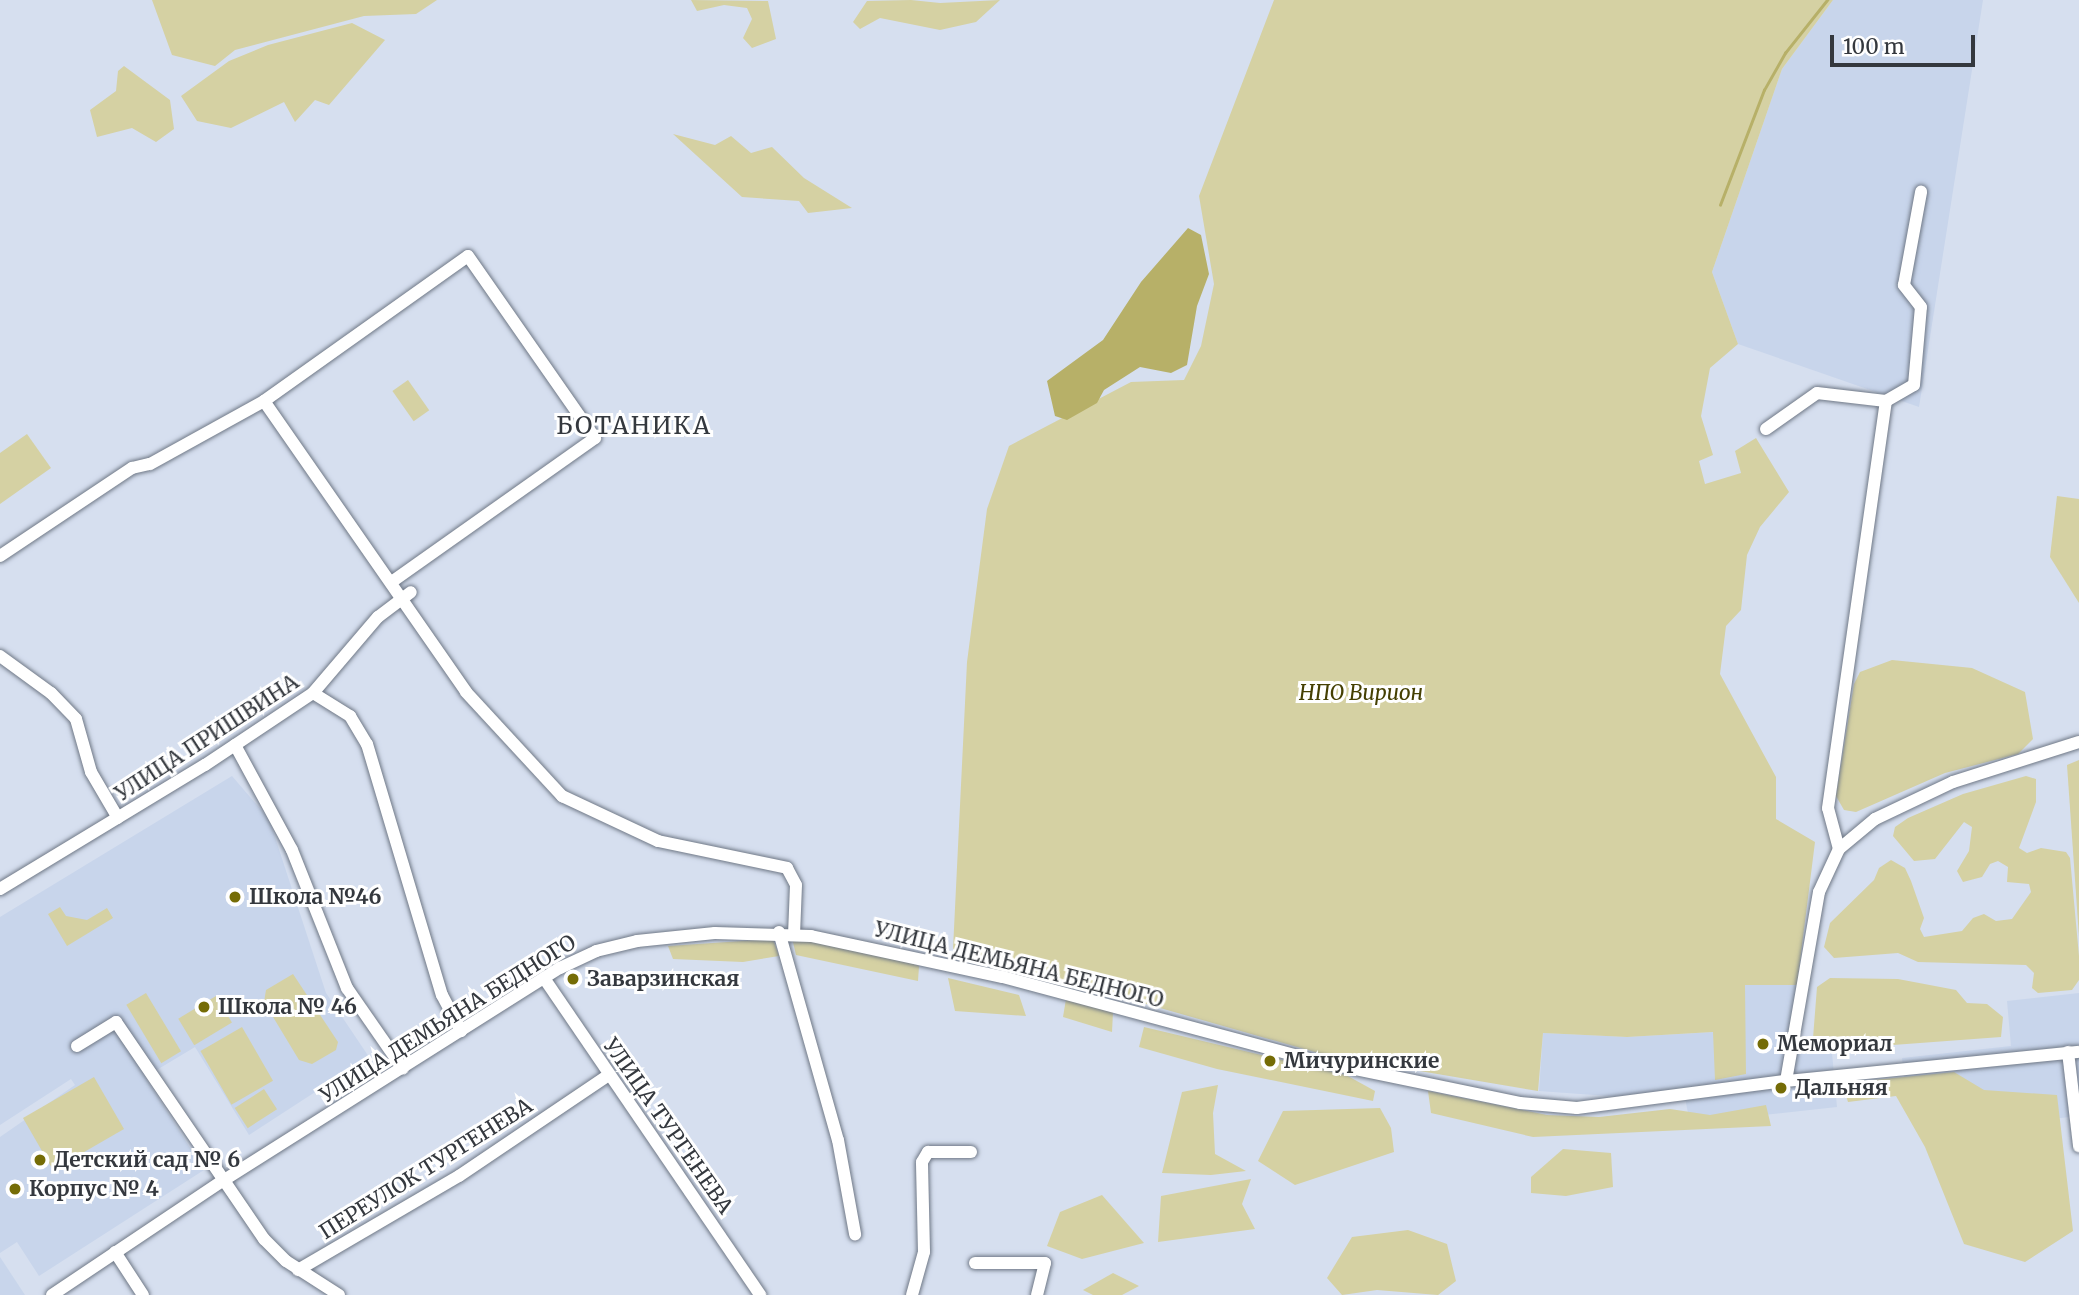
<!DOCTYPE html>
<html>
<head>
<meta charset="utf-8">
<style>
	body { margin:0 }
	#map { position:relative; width:2079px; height:1295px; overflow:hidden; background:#d6dfef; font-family:Merriweather,serif }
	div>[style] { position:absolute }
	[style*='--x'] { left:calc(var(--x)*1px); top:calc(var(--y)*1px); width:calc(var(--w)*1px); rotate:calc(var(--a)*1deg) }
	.built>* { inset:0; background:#c8d5eb }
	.green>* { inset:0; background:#d5d1a3; transform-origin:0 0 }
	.water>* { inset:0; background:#b7b068 }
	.stream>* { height:2.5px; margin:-1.25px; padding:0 1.25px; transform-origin:1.25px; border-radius:1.25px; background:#b7b068 }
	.roads { filter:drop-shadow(0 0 2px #6f7886) drop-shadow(0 0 2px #6f7886) }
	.minor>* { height:12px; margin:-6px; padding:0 6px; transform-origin:6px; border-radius:6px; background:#fff }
	.dots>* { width:19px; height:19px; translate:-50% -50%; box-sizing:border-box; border:4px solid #fff; border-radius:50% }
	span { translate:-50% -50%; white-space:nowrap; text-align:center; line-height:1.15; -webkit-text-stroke:6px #fff; paint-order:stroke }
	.park-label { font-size:21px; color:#454003; font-style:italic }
	.street-label { font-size:21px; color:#34383e }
	.poi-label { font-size:21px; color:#34383e; font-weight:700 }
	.left { translate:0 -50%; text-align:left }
	.quarter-label { font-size:24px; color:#34383e; letter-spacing:2px }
	.scale { position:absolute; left:1830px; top:35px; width:145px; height:32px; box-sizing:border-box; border:4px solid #34383e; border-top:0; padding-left:9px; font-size:21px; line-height:24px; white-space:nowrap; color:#34383e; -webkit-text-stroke:5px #fff; paint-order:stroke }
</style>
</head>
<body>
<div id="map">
	<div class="built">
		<div style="clip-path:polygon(1833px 0,1983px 0,1919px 407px,1738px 344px,1712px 272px,1782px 69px)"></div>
		<div style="clip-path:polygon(232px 776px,269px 819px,326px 993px,369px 1057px,249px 1135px,195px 1047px,145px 1077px,204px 1170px,39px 1276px,17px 1242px,0 1253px,0 1137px,75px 1085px,71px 1079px,0 1125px,0 917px)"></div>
		<div style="clip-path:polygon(1745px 984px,1797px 985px,1788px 1048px,1832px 1053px,1837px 1107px,1690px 1123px,1683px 1088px,1623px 1097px,1539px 1091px,1543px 1033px,1627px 1037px,1714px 1032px)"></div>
		<div style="clip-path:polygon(2079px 993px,2079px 1116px,2031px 1121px,2027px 1093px,1907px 1107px,1902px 1058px,2011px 1046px,2007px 1001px)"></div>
		<div style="clip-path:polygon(0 1257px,25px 1295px,0 1295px)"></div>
	</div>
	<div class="green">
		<div style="clip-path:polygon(152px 0,437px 0,416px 14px,364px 16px,235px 50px,215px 66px,172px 55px)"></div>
		<div style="clip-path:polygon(691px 0,768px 1px,776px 39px,752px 48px,743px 38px,752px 19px,747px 8px,724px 5px,697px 11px)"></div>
		<div style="clip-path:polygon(911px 0,940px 3px,1000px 0,976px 22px,940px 30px,880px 18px,860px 29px,853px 22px,867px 1px)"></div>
		<div style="clip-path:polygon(1274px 0,1833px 0,1782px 69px,1712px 272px,1738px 344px,1710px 368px,1701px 416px,1713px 455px,1699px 461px,1705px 484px,1741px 473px,1735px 451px,1756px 438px,1789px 492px,1760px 527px,1747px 555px,1741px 610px,1726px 626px,1720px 674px,1776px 777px,1776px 819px,1815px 842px,1797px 985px,1745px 985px,1746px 1074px,1715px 1080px,1713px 1032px,1627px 1037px,1543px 1033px,1538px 1091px,1325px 1055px,953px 949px,967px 662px,987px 509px,1009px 446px,1131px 382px,1184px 380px,1201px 346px,1214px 284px,1199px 196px)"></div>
		<div style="clip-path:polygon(352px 23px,385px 40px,329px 105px,315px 100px,295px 122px,284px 102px,231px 128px,197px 121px,181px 96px,229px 61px,268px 45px)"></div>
		<div style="clip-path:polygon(124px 66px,170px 100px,174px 129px,156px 142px,132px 128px,97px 137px,90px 110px,116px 91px,118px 71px)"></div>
		<div style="clip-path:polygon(673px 134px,715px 145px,731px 136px,751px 153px,772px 147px,804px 178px,852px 208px,808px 213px,799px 201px,742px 197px)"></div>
		<div style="left:408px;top:380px;width:37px;height:19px;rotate:55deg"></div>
		<div style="clip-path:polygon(27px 434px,51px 468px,0 504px,0 453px)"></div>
		<div style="clip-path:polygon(2057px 496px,2079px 499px,2079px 603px,2050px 557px)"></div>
		<div style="clip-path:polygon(1892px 660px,1972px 668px,2025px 692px,2033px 739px,2018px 754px,1945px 773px,1856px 812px,1844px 810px,1836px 796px,1854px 684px,1860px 672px)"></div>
		<div style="clip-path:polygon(2079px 760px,2079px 937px,2067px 765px)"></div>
		<div style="clip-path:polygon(2026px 776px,2036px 779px,2036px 802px,2019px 848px,2027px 853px,2041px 848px,2066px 852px,2070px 858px,2079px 956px,2079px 980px,2072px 990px,2038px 993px,2032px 988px,2034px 973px,2026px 965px,1918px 962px,1898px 953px,1834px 958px,1824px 947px,1830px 923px,1874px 880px,1879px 868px,1891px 860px,1905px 868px,1911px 881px,1924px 918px,1920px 929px,1924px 937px,1962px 931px,1973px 918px,1984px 914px,1996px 921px,2012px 919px,2031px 892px,2029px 884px,2007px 882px,2008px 867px,1998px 861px,1990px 864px,1982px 877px,1963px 882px,1957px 871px,1969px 851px,1972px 827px,1964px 822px,1935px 859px,1914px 861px,1893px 836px,1895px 827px,1908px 818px,1963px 794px)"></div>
		<div style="clip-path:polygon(60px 907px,66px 916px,87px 920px,107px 908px,113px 918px,67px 946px,48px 914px)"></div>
		<div style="clip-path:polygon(792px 938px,889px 955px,919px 966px,918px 981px,796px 955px)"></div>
		<div style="clip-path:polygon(773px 939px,779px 956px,743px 962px,673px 959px,668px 946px)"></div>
		<div style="clip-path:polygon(293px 974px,338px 1042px,336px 1050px,312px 1064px,299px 1060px,264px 1002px,266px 990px)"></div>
		<div style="clip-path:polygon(948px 978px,1019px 995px,1026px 1016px,955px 1011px)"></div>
		<div style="clip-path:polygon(1830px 978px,1898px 979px,1956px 990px,1967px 1003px,1987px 1004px,2003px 1017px,2001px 1037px,1812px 1051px,1817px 987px)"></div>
		<div style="left:146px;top:993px;width:68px;height:23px;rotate:59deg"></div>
		<div style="left:216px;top:996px;width:31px;height:44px;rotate:59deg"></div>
		<div style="clip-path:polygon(1066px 999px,1113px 1012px,1112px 1032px,1063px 1017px)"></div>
		<div style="left:242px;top:1027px;width:62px;height:48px;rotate:60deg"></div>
		<div style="clip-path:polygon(1144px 1027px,1346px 1075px,1375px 1091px,1373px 1101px,1217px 1069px,1139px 1047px)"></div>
		<div style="clip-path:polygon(1954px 1072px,1984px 1090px,2057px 1095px,2073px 1231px,2025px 1262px,1964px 1244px,1925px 1147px,1896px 1096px,1848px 1102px,1842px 1083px)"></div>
		<div style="left:94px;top:1077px;width:60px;height:82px;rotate:60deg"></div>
		<div style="clip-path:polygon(1218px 1085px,1213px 1113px,1215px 1154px,1246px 1171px,1211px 1175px,1162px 1173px,1182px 1092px)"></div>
		<div style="left:264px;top:1089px;width:24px;height:35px;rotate:57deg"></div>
		<div style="clip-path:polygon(1428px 1091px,1547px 1115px,1599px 1117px,1670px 1109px,1710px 1115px,1766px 1105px,1771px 1126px,1533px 1137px,1431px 1113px)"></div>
		<div style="clip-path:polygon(1380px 1108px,1391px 1128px,1394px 1152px,1295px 1185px,1258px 1161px,1283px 1111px)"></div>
		<div style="clip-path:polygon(1563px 1149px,1611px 1153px,1613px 1187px,1566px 1196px,1531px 1193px,1531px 1177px)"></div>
		<div style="clip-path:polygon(1251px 1179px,1242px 1204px,1255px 1229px,1158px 1242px,1161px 1196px)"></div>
		<div style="clip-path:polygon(1102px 1195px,1144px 1243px,1082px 1259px,1047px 1246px,1060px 1212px)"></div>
		<div style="clip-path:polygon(1408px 1230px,1447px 1244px,1456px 1281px,1438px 1295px,1377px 1290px,1342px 1295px,1327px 1278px,1352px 1237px)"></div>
		<div style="clip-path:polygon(1113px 1273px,1139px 1286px,1122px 1295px,1093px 1295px,1083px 1290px)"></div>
	</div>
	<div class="water">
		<div style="clip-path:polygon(1188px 228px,1201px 235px,1209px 274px,1197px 306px,1187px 365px,1171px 373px,1140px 367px,1104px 390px,1097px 403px,1067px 420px,1055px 416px,1047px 381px,1103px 340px,1141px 282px)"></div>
	</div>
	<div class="stream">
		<div style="--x:1720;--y:205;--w:123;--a:-69.1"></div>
		<div style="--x:1764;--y:90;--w:43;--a:-60.4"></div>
		<div style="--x:1785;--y:53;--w:68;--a:-51.6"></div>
	</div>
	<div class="roads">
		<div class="minor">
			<div style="--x:264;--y:401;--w:354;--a:55.2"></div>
			<div style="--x:466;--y:692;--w:142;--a:47.3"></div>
			<div style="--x:562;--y:796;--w:106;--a:25.1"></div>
			<div style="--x:658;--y:841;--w:132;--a:11.8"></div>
			<div style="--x:787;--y:868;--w:19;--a:62"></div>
			<div style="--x:796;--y:885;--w:49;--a:92.3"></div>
			<div style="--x:1766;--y:429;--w:62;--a:-35.2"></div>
			<div style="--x:1817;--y:393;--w:69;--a:6.6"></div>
			<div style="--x:1886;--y:401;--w:32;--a:-30"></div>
			<div style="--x:1914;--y:385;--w:78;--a:-84.9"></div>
			<div style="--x:1921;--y:307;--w:28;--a:-128"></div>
			<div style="--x:1904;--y:285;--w:95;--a:-79.6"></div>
			<div style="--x:0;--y:556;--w:159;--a:-33.7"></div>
			<div style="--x:132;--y:468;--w:18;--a:-13"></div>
			<div style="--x:150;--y:464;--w:130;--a:-28.9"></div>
			<div style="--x:264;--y:401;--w:250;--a:-35.4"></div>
			<div style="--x:468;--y:256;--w:222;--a:55.1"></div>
			<div style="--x:595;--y:438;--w:247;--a:144.7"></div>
			<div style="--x:0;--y:656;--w:63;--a:36"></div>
			<div style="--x:51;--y:693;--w:36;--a:46"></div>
			<div style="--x:76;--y:719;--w:55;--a:74.2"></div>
			<div style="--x:91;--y:772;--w:53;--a:59.6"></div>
			<div style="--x:313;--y:693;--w:44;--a:31.9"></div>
			<div style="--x:350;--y:716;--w:33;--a:59"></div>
			<div style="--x:367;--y:744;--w:262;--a:73.4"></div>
			<div style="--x:442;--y:995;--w:41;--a:62.2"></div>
			<div style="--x:235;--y:745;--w:119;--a:61.5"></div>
			<div style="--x:292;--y:850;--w:149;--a:68.3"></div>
			<div style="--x:347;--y:988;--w:98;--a:55.3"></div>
			<div style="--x:1839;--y:849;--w:42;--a:-105"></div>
			<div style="--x:1828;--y:808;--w:411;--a:-81.9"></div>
			<div style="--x:0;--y:889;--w:240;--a:-31.2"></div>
			<div style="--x:205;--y:765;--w:130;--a:-33.7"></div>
			<div style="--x:313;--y:693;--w:100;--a:-49.5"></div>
			<div style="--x:378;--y:617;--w:41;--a:-37.1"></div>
			<div style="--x:779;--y:932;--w:216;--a:74.2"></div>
			<div style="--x:838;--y:1140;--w:96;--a:79.7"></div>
			<div style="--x:544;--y:978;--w:384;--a:55.7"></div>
			<div style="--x:77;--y:1046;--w:46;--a:-31.6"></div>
			<div style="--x:116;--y:1022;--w:263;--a:55.7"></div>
			<div style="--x:264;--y:1239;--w:31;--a:45"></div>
			<div style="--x:286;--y:1261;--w:63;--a:32.7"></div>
			<div style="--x:2068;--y:1052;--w:95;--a:83.3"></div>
			<div style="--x:1786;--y:1081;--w:192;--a:-80.1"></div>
			<div style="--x:1819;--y:892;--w:47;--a:-65.1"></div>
			<div style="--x:1839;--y:849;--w:47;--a:-39.8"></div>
			<div style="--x:1875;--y:819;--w:86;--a:-25.4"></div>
			<div style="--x:1953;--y:782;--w:132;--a:-17.6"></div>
			<div style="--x:115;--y:1252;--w:51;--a:56.9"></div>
			<div style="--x:975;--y:1263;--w:70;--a:0"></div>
			<div style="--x:1045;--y:1263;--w:33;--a:104"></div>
			<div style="--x:298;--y:1270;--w:186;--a:-30.3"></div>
			<div style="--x:459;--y:1176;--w:181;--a:-34"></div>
			<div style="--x:52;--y:1295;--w:203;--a:-33.8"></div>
			<div style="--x:221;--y:1182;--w:401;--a:-32.3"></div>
			<div style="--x:560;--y:968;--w:40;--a:-25"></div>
			<div style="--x:596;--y:951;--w:42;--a:-13.7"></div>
			<div style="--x:637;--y:941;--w:78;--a:-5.9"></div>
			<div style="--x:715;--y:933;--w:96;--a:1.8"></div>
			<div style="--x:811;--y:936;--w:196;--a:12.1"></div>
			<div style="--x:1003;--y:977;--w:320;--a:15"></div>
			<div style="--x:1312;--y:1060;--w:212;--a:11.7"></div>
			<div style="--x:1520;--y:1103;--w:57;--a:5"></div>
			<div style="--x:1577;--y:1108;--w:211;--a:-7.4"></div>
			<div style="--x:1786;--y:1081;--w:294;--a:-5.7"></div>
			<div style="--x:912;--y:1295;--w:45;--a:-74.4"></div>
			<div style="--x:924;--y:1252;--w:90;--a:-91.3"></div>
			<div style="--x:922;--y:1162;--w:12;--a:-59"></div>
			<div style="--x:928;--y:1152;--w:43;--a:0"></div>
		</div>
	</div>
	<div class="dots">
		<div style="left:235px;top:897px;background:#756c06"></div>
		<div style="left:573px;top:979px;background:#756c06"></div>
		<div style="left:204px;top:1007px;background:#756c06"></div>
		<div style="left:1763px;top:1044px;background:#756c06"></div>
		<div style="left:1270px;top:1061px;background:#756c06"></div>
		<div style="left:1781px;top:1088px;background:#756c06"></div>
		<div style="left:40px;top:1160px;background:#756c06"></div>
		<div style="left:15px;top:1189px;background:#756c06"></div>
	</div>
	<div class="park-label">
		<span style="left:1361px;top:693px">НПО Вирион</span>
	</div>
	<div class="street-label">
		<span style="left:207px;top:738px;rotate:-33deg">УЛИЦА ПРИШВИНА</span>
		<span style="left:1019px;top:965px;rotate:14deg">УЛИЦА ДЕМЬЯНА БЕДНОГО</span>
		<span style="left:448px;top:1019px;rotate:-32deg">УЛИЦА ДЕМЬЯНА БЕДНОГО</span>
		<span style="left:668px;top:1126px;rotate:55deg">УЛИЦА ТУРГЕНЕВА</span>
		<span style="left:426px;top:1169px;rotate:-32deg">ПЕРЕУЛОК ТУРГЕНЕВА</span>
	</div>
	<div class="poi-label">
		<span class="left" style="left:249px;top:897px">Школа №46</span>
		<span class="left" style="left:587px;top:979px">Заварзинская</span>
		<span class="left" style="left:218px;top:1007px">Школа № 46</span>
		<span class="left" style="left:1777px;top:1044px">Мемориал</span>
		<span class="left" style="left:1284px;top:1061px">Мичуринские</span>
		<span class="left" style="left:1795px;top:1088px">Дальняя</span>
		<span class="left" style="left:54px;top:1160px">Детский сад № 6</span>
		<span class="left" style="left:29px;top:1189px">Корпус № 4</span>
	</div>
	<div class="quarter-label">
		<span style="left:634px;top:426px">БОТАНИКА</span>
	</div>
	<div class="scale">100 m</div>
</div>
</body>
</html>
